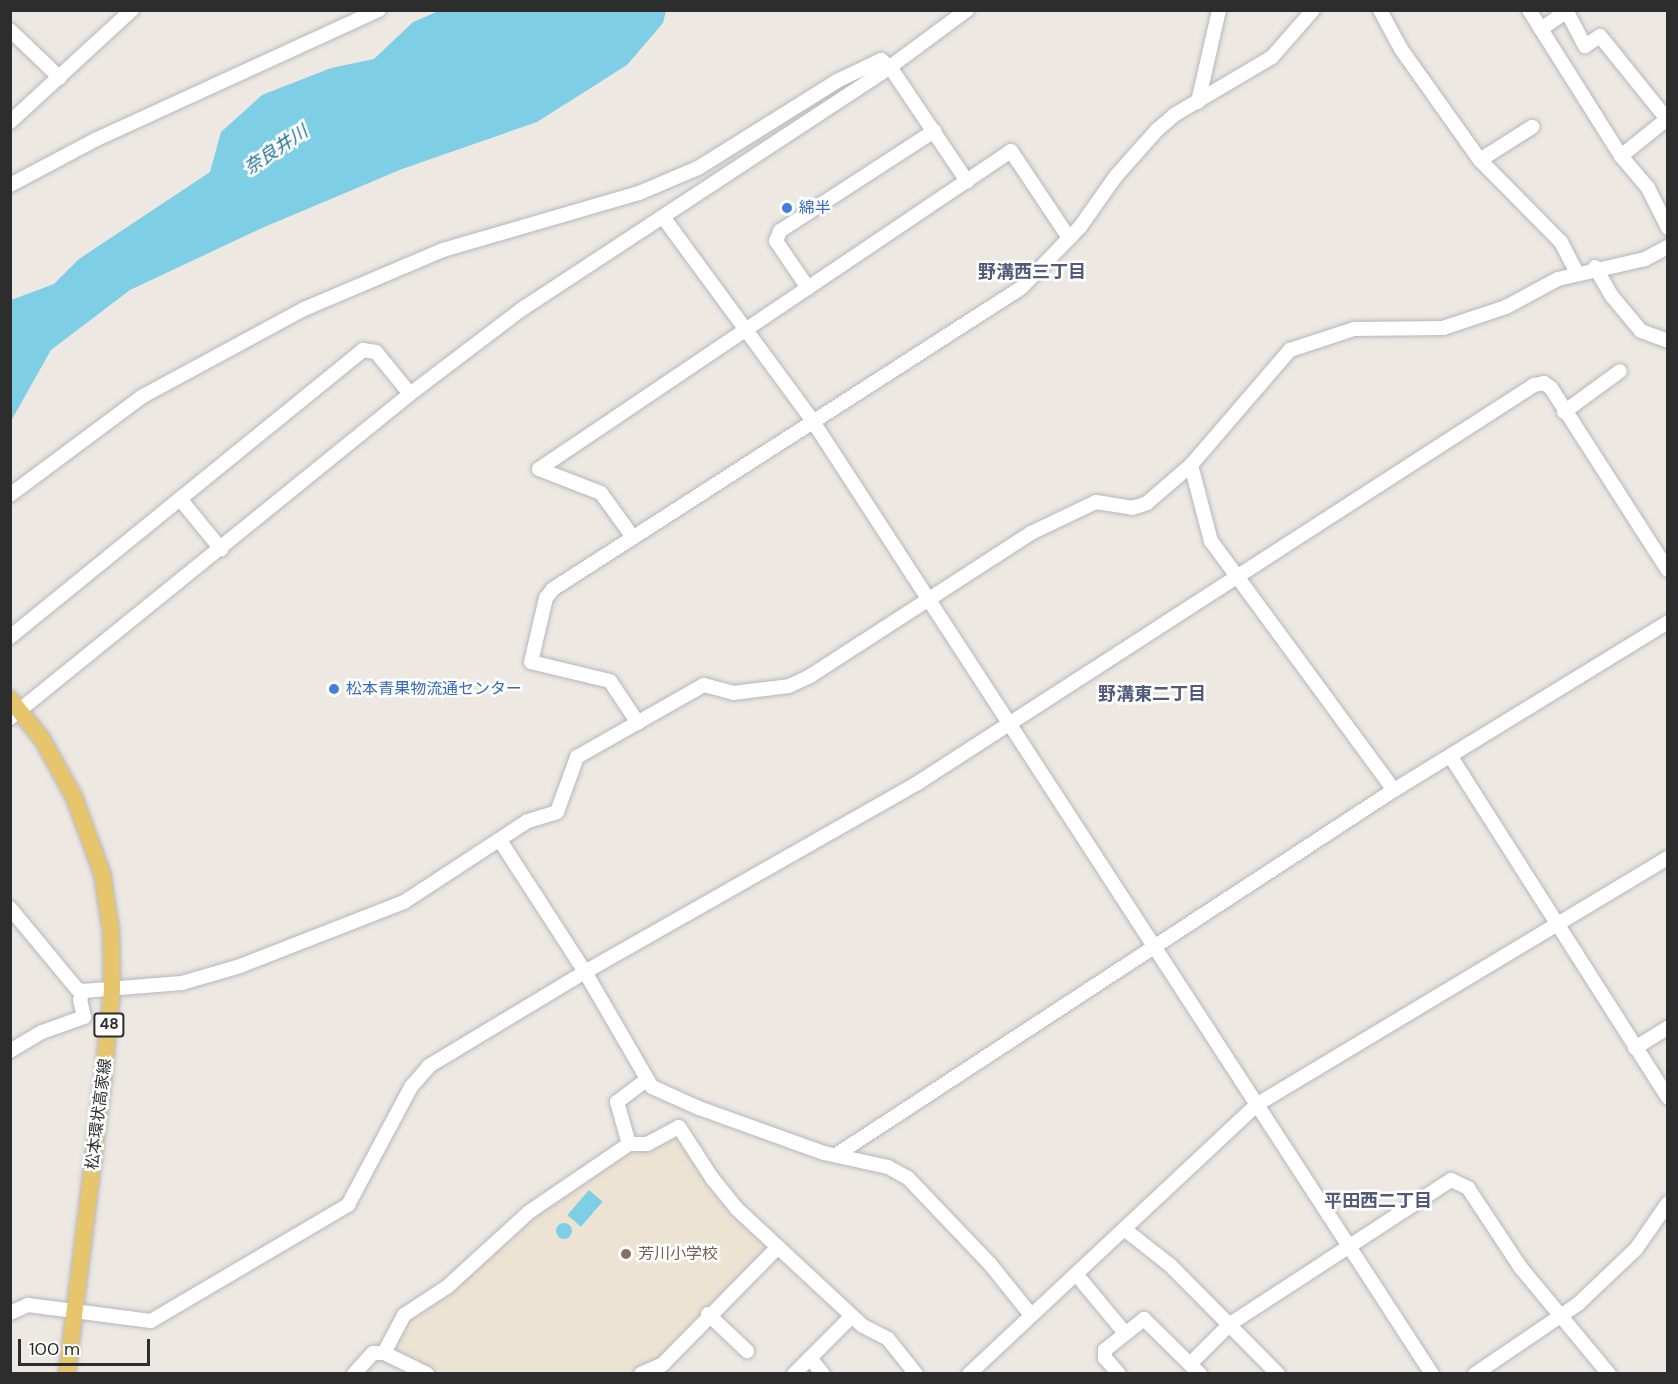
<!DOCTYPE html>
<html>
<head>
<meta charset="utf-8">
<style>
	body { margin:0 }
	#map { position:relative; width:1678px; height:1384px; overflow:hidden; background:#ede8e1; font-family:"DM Sans","Noto Sans JP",sans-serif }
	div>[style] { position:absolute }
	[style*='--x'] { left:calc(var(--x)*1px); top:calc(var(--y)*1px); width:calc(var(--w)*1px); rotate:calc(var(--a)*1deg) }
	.education>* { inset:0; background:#ede3d3 }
	.water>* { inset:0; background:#7ecfe6; transform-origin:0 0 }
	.round { border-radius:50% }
	.roads { filter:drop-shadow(0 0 2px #b5b7bf) drop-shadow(0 0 2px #b5b7bf) }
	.minor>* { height:14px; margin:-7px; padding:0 7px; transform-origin:7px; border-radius:7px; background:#fff }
	.major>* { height:16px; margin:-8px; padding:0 8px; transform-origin:8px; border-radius:8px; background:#e6c56d }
	.dots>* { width:16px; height:16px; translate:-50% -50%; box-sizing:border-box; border:3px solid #fff; border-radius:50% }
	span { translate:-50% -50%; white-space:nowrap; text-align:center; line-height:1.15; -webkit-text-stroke:5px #fff; paint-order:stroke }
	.shield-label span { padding:2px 4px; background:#fff; border:2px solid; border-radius:4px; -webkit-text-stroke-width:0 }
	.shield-label { font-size:15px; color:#2d2d2d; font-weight:700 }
	.shop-label { font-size:16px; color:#366cbe }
	.left { translate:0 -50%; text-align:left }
	.street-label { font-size:16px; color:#2d2d2d }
	.education-label { font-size:16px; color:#785e54 }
	.water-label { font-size:18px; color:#197096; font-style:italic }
	.neighbourhood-label { font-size:18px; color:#515a7b; font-weight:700 }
	.frame { position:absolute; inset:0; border:12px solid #2d2d2d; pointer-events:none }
	.scale { position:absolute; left:18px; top:1339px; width:132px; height:27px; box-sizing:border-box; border:3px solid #2d2d2d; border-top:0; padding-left:8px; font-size:18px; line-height:21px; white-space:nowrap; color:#2d2d2d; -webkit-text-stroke:4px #fff; paint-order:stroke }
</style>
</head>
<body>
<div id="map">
	<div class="education">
		<div style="clip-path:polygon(674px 1134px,680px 1135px,769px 1249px,655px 1361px,635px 1373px,434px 1373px,426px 1366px,391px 1351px,398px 1328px,532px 1215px,623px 1153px,641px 1153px)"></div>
	</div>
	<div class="water">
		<div style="clip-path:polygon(441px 10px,666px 11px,663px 23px,627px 65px,537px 122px,402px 169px,262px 228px,130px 290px,51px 350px,11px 421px,11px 300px,54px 284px,79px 259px,210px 172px,221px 132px,262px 95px,331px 68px,374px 59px,413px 22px)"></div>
		<div style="left:589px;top:1190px;width:18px;height:33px;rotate:41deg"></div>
		<div class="round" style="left:556px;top:1223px;width:16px;height:16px"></div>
	</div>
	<div class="roads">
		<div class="minor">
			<div style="--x:1380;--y:10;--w:44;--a:61.7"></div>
			<div style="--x:1401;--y:49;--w:136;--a:54.6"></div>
			<div style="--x:1480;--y:160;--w:115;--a:45.4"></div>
			<div style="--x:1561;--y:242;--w:35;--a:63"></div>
			<div style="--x:1529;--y:10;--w:173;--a:57.8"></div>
			<div style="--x:1566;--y:10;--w:41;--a:62.2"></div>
			<div style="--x:1585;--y:46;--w:18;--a:-34"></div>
			<div style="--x:1600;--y:36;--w:107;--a:51.1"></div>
			<div style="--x:1667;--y:119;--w:59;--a:141.2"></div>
			<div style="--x:1621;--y:156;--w:42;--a:49.8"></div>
			<div style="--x:1648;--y:188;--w:45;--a:63.4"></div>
			<div style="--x:1541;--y:29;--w:32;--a:-35"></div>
			<div style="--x:10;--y:30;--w:69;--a:43.8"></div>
			<div style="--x:1198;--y:102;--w:94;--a:-77.1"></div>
			<div style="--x:10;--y:122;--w:166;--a:-42.6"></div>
			<div style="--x:1480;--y:160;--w:62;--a:-32.4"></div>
			<div style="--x:10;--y:185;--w:98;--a:-27.9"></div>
			<div style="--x:97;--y:139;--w:310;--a:-24.6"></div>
			<div style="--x:663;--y:217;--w:252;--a:53.7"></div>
			<div style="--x:812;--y:420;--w:1138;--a:56.98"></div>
			<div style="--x:1595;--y:267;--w:32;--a:60"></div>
			<div style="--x:1611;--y:295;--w:47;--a:50.2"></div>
			<div style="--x:1641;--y:331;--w:29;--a:20"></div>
			<div style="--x:808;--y:288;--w:57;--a:-124.2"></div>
			<div style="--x:776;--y:241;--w:11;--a:-68"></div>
			<div style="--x:780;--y:231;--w:184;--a:-33"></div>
			<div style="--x:1564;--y:412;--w:69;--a:-36.2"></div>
			<div style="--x:1191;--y:465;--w:79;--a:75.3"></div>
			<div style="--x:1211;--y:541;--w:309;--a:53.7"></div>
			<div style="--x:539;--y:469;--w:569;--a:-33.97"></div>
			<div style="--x:1011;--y:151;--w:105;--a:56.3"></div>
			<div style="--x:539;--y:469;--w:66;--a:21.2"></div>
			<div style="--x:601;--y:493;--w:53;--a:54.2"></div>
			<div style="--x:10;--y:495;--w:166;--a:-36.7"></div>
			<div style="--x:143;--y:396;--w:183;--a:-28.4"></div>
			<div style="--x:304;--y:309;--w:151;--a:-23"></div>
			<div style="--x:443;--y:250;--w:204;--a:-16.2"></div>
			<div style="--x:639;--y:193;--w:64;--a:-23"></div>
			<div style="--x:698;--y:168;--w:166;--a:-32"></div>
			<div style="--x:839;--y:80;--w:47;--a:-25.5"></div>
			<div style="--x:881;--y:60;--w:11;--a:38"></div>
			<div style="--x:890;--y:67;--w:138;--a:56"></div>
			<div style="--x:180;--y:499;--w:65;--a:50.6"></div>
			<div style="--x:10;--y:637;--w:455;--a:-39.1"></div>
			<div style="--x:363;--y:350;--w:13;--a:9"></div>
			<div style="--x:376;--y:352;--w:54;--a:51"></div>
			<div style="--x:10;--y:718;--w:515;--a:-39.01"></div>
			<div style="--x:410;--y:394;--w:141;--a:-37.2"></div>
			<div style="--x:522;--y:309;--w:440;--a:-33.3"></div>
			<div style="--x:890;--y:67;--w:96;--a:-36.5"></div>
			<div style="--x:638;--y:723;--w:50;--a:-123.7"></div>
			<div style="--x:610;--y:681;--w:81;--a:-166.5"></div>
			<div style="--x:531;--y:662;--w:66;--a:-76.8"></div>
			<div style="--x:546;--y:598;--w:11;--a:-52"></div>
			<div style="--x:553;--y:589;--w:556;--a:-32.75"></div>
			<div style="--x:1021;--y:288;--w:85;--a:-46"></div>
			<div style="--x:1080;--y:227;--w:62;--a:-54.8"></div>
			<div style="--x:1116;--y:176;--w:62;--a:-48.3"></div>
			<div style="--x:1157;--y:130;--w:23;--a:-41"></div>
			<div style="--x:1174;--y:115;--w:114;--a:-30.6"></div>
			<div style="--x:1272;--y:57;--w:62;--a:-48.9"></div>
			<div style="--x:1451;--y:757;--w:404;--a:57.5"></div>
			<div style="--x:501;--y:842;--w:155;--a:57.1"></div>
			<div style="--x:585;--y:972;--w:133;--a:59.8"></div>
			<div style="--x:652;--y:1087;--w:51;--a:24.1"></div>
			<div style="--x:699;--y:1108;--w:133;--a:19.8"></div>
			<div style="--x:824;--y:1153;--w:66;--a:12.3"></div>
			<div style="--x:888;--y:1167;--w:23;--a:29"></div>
			<div style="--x:908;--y:1178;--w:119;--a:46.4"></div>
			<div style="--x:990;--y:1264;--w:65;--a:51.2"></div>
			<div style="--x:10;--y:908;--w:105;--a:50.4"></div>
			<div style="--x:77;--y:989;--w:6;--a:18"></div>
			<div style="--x:83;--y:991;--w:99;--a:-4.6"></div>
			<div style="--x:182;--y:983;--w:60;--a:-16.3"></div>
			<div style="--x:240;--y:966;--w:176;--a:-21.3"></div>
			<div style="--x:404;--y:902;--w:148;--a:-33.2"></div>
			<div style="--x:528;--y:821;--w:30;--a:-17"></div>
			<div style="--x:557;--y:812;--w:59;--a:-70"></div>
			<div style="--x:577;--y:757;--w:146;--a:-29.6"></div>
			<div style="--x:704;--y:685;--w:30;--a:15"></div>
			<div style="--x:733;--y:693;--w:56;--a:-7.1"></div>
			<div style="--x:789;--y:686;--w:23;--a:-25"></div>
			<div style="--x:810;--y:676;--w:263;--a:-32.9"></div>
			<div style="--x:1031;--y:533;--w:72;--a:-25.5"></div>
			<div style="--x:1096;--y:502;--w:36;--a:9"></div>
			<div style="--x:1132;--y:508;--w:16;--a:-18"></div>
			<div style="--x:1147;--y:503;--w:58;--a:-40.8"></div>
			<div style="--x:1191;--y:465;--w:152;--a:-49.3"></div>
			<div style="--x:1290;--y:350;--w:67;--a:-18.2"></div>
			<div style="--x:1354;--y:329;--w:89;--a:-0.6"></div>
			<div style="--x:1443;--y:328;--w:66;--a:-18.4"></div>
			<div style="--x:1506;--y:307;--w:59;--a:-28.3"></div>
			<div style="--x:1558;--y:279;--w:89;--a:-12.9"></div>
			<div style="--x:1645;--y:259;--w:26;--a:-28"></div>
			<div style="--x:1635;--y:1048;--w:39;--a:-32"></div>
			<div style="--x:10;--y:1051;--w:37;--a:-31"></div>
			<div style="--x:42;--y:1032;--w:45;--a:-19.7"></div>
			<div style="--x:84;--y:1017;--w:17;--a:-103"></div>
			<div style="--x:80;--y:1000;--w:9;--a:-72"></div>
			<div style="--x:629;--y:1144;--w:44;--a:-105.9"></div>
			<div style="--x:617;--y:1102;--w:36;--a:-37"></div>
			<div style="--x:836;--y:1155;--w:667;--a:-33.19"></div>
			<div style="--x:1394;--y:790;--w:321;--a:-31.5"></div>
			<div style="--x:1124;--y:1229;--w:60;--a:38.2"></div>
			<div style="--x:1171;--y:1266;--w:152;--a:45.3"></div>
			<div style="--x:1076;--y:1274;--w:77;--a:50.3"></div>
			<div style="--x:10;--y:1313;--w:20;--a:-24"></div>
			<div style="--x:28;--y:1305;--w:124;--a:7.4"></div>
			<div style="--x:151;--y:1321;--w:229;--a:-30.5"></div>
			<div style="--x:348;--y:1205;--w:134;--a:-61.9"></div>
			<div style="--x:411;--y:1087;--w:28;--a:-49"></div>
			<div style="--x:429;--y:1066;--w:182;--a:-31.1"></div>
			<div style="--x:585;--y:972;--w:381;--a:-29.6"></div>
			<div style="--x:916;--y:784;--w:736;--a:-32.85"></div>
			<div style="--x:1534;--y:385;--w:10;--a:-11"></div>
			<div style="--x:1544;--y:383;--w:9;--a:36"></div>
			<div style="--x:1551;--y:388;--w:216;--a:57.3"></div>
			<div style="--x:708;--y:1314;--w:54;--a:43.5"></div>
			<div style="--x:384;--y:1353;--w:43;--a:-62.2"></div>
			<div style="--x:404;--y:1315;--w:51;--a:-33.1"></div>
			<div style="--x:447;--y:1287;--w:111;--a:-42.4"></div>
			<div style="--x:529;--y:1212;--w:121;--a:-34.2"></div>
			<div style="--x:629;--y:1144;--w:18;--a:0"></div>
			<div style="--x:647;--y:1144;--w:36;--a:-28"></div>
			<div style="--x:679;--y:1127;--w:61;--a:57.1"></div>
			<div style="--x:712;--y:1178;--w:38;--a:51"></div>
			<div style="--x:736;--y:1208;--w:173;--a:42.9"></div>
			<div style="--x:863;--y:1326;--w:28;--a:27"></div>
			<div style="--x:888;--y:1339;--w:45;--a:51.3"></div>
			<div style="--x:810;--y:1358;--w:21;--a:51"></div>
			<div style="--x:1190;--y:1364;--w:57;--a:-45"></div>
			<div style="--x:1230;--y:1324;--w:264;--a:-33.1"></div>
			<div style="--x:1451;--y:1180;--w:19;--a:25"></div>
			<div style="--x:1468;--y:1188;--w:96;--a:56.5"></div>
			<div style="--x:1521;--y:1268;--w:138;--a:50.3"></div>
			<div style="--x:354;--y:1374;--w:28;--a:-48"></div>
			<div style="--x:373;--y:1353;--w:11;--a:0"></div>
			<div style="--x:384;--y:1353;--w:48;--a:26"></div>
			<div style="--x:641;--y:1374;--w:24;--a:-24"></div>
			<div style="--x:663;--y:1364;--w:164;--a:-45.5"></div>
			<div style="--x:794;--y:1374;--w:82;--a:-45"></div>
			<div style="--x:969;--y:1374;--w:396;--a:-43.1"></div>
			<div style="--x:1258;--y:1104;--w:478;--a:-31"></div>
			<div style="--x:1119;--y:1374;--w:21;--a:-131"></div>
			<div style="--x:1105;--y:1358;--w:8;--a:-90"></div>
			<div style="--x:1105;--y:1350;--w:50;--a:-38.5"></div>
			<div style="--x:1144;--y:1319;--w:78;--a:44.5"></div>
			<div style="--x:1475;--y:1374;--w:125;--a:-34.2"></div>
			<div style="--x:1578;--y:1304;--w:80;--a:-43.5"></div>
			<div style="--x:1636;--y:1249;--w:56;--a:-55.2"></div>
		</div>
		<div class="major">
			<div style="--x:10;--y:699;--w:51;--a:51.3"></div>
			<div style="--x:42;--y:739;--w:66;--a:61.1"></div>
			<div style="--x:74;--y:797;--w:81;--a:69.8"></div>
			<div style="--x:102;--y:873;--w:59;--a:81.2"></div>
			<div style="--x:111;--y:931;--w:59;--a:89"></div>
			<div style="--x:112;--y:990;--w:90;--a:95.7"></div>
			<div style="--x:103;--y:1080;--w:296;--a:97"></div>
		</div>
	</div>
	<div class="dots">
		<div style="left:787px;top:208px;background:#3f7fe0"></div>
		<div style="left:334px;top:689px;background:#3f7fe0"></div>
		<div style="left:626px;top:1254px;background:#8d6e63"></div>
	</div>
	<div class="shield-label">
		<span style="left:109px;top:1025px">48</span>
	</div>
	<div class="shop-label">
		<span class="left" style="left:799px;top:208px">綿半</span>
		<span class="left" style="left:346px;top:689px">松本青果物流通センター</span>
	</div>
	<div class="street-label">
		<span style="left:99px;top:1114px;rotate:-83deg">松本環状高家線</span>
	</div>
	<div class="education-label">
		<span class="left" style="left:638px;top:1254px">芳川小学校</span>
	</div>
	<div class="water-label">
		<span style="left:276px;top:150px;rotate:-34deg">奈良井川</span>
	</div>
	<div class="neighbourhood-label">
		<span style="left:1032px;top:272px">野溝西三丁目</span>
		<span style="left:1152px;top:694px">野溝東二丁目</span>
		<span style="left:1378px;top:1201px">平田西二丁目</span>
	</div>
	<div class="frame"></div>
	<div class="scale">100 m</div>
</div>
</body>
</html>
